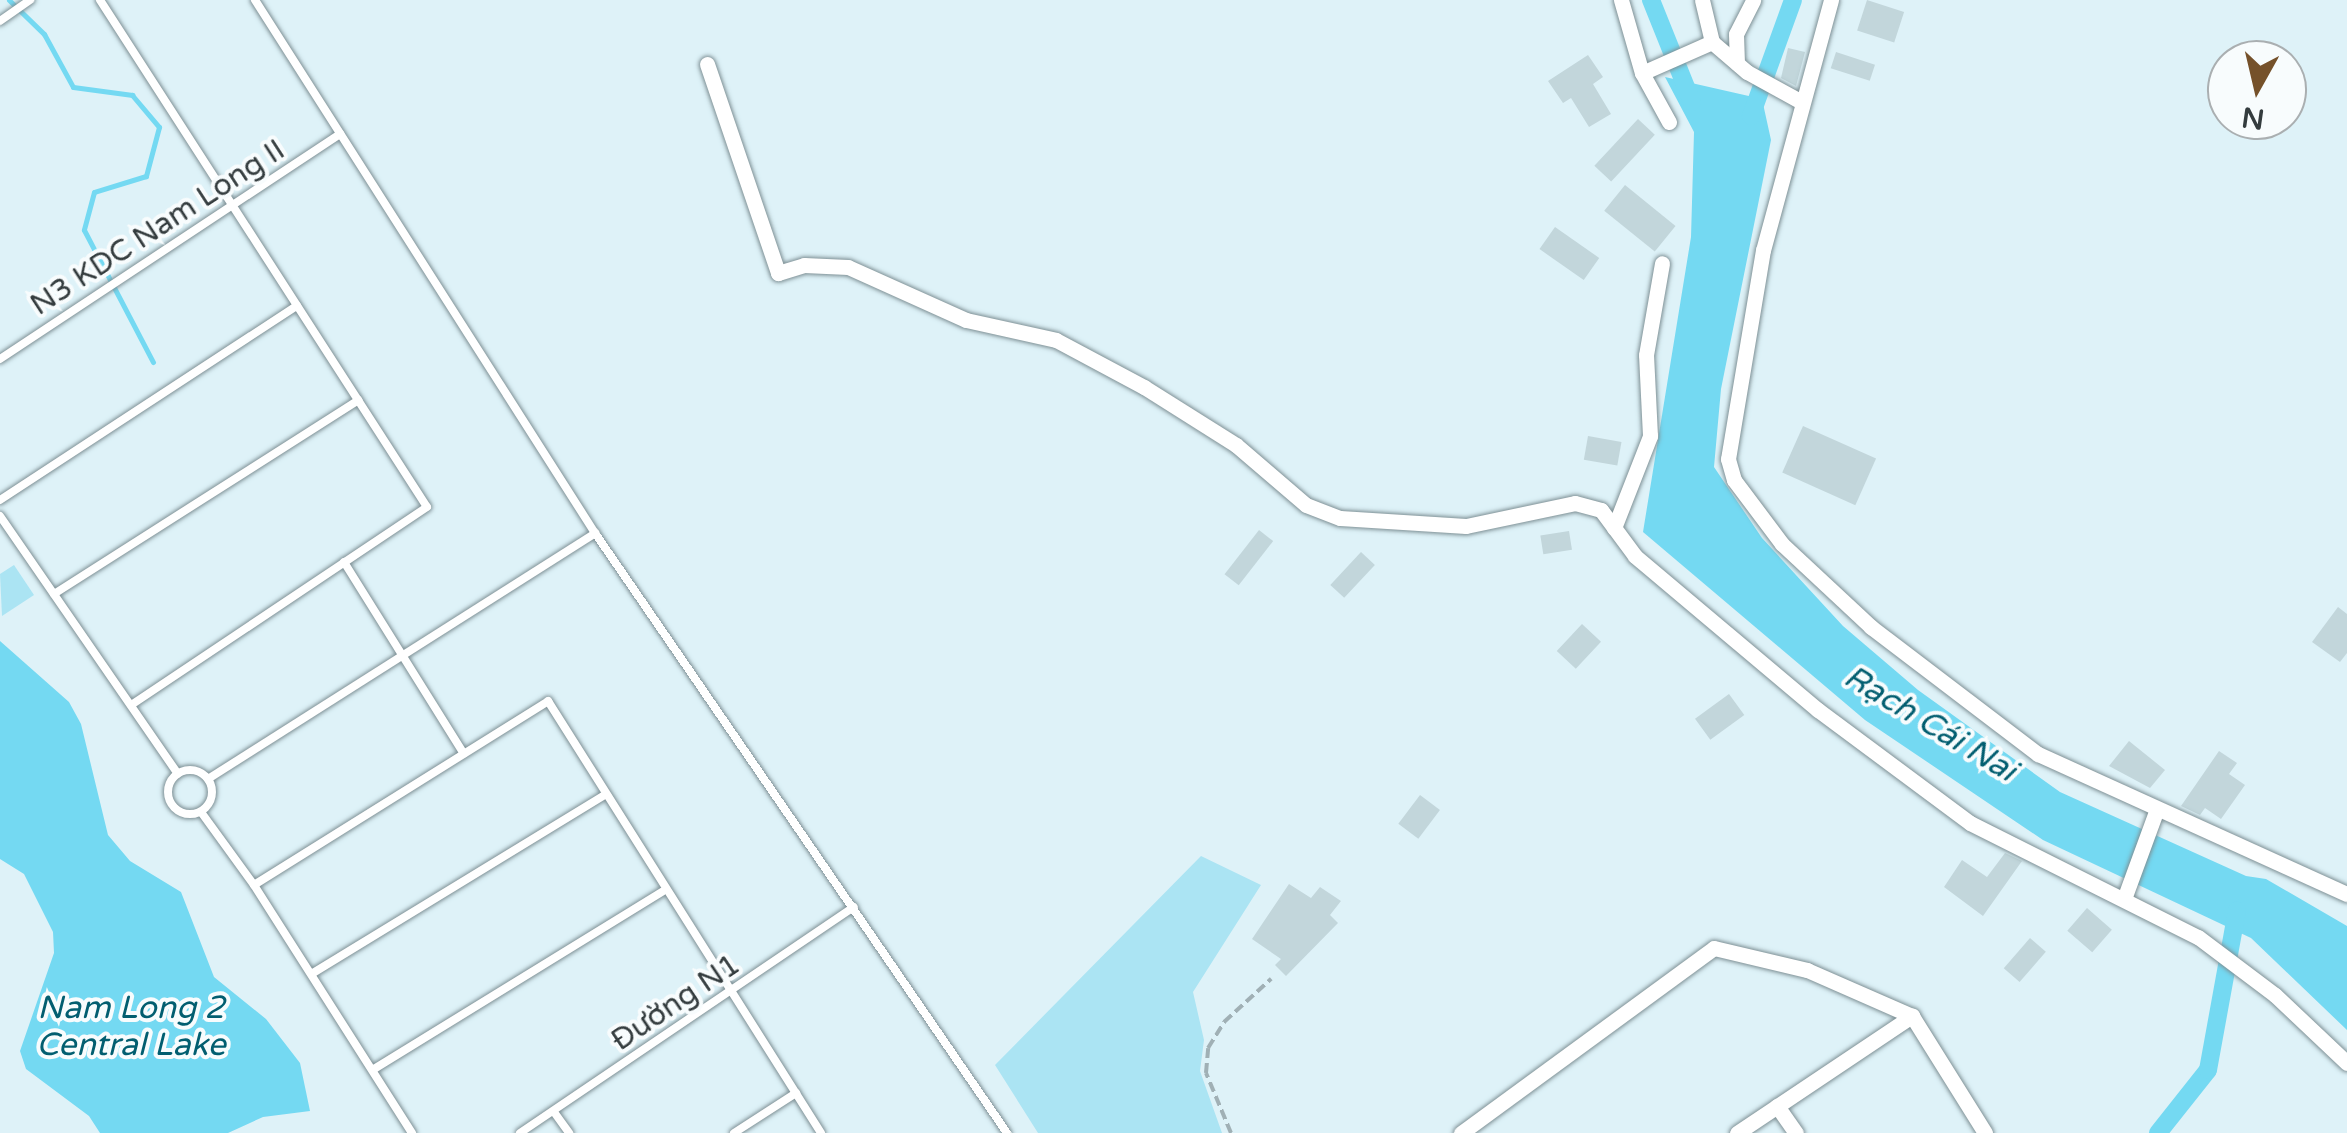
<!DOCTYPE html>
<html>
<head>
<meta charset="utf-8">
<style>
	body { margin:0 }
	#map { position:relative; width:2347px; height:1133px; overflow:hidden; background:#def2f8; font-family:"Varela Round",sans-serif }
	div>[style] { position:absolute }
	[style*='--x'] { left:calc(var(--x)*1px); top:calc(var(--y)*1px); width:calc(var(--w)*1px); rotate:calc(var(--a)*1deg) }
	.green>* { inset:0; background:#abe4f3 }
	.water>* { inset:0; background:#74d9f2 }
	.stream>* { height:5px; margin:-2.5px; padding:0 2.5px; transform-origin:2.5px; border-radius:2.5px; background:#74d9f2 }
	.canal>* { height:18px; margin:-9px; padding:0 9px; transform-origin:9px; border-radius:9px; background:#74d9f2 }
	.building>* { inset:0; background:#c2d6db; transform-origin:0 0 }
	.path>* { height:4px; margin-top:-2px; transform-origin:0; background:repeating-linear-gradient(90deg,#a0b0b5 0 10px,transparent 0 15px) }
	.roads { filter:drop-shadow(0 0 2px #7e9095) drop-shadow(0 0 2px #7e9095) }
	.service>* { height:8px; margin:-4px; padding:0 4px; transform-origin:4px; border-radius:4px; background:#fff }
	.service>.ring { margin:-4px; padding:0; box-sizing:content-box; background:none; border:8px solid #fff; border-radius:50% }
	.minor>* { height:15px; margin:-7.5px; padding:0 7.5px; transform-origin:7.5px; border-radius:7.5px; background:#fff }
	span { translate:-50% -50%; white-space:nowrap; text-align:center; line-height:1.15; -webkit-text-stroke:8px #f8fcfd; paint-order:stroke }
	.street-label { font-size:30px; color:#343c3e }
	.water-label { font-size:32px; color:#025e70; font-style:italic }
	.north { position:absolute; left:2207px; top:40px; width:100px; height:100px; box-sizing:border-box; background:#f8fcfd; border:2px solid #aaafb1; border-radius:50%; rotate:188deg; font-size:28px; font-weight:700; line-height:40px; text-align:center; color:#343c3e }
	.north::after { content:''; display:block; margin:auto; width:35px; height:45px; background:#75512a; clip-path:polygon(50% 0,100% 100%,50% 72%,0 100%) }
</style>
</head>
<body>
<div id="map">
	<div class="green">
		<div style="clip-path:polygon(14px 565px,34px 595px,2px 616px,0 574px)"></div>
		<div style="clip-path:polygon(1201px 856px,1261px 885px,1193px 992px,1204px 1040px,1200px 1071px,1222px 1133px,1038px 1133px,995px 1065px)"></div>
	</div>
	<div class="water">
		<div style="clip-path:polygon(1665px 77px,1762px 99px,1771px 140px,1721px 389px,1714px 467px,1762px 538px,1843px 626px,1918px 690px,2060px 792px,2246px 876px,2266px 879px,2347px 926px,2347px 1030px,2251px 938px,2043px 840px,1865px 720px,1643px 532px,1691px 237px,1694px 132px)"></div>
		<div style="clip-path:polygon(0 641px,69px 702px,81px 724px,108px 835px,130px 861px,181px 892px,214px 977px,266px 1019px,300px 1063px,310px 1111px,263px 1117px,228px 1133px,100px 1133px,89px 1116px,26px 1069px,20px 1051px,54px 953px,53px 932px,24px 874px,0 859px)"></div>
	</div>
	<div class="stream">
		<div style="--x:9;--y:0;--w:49;--a:44.2"></div>
		<div style="--x:44;--y:34;--w:60;--a:61.3"></div>
		<div style="--x:73;--y:87;--w:60;--a:7.7"></div>
		<div style="--x:132;--y:95;--w:42;--a:49.8"></div>
		<div style="--x:159;--y:127;--w:51;--a:104.9"></div>
		<div style="--x:146;--y:176;--w:54;--a:162.9"></div>
		<div style="--x:94;--y:192;--w:39;--a:105"></div>
		<div style="--x:84;--y:230;--w:149;--a:62.4"></div>
	</div>
	<div class="canal">
		<div style="--x:1651;--y:0;--w:110;--a:68.1"></div>
		<div style="--x:1751;--y:116;--w:123;--a:-70.1"></div>
		<div style="--x:2158;--y:1133;--w:80;--a:-51.6"></div>
		<div style="--x:2208;--y:1070;--w:162;--a:-79.7"></div>
	</div>
	<div class="building">
		<div style="left:1867px;top:0;width:39px;height:32px;rotate:18deg"></div>
		<div style="clip-path:polygon(1788px 48px,1805px 52px,1796px 86px,1781px 78px)"></div>
		<div style="left:1836px;top:52px;width:41px;height:17px;rotate:18deg"></div>
		<div style="clip-path:polygon(1588px 55px,1603px 77px,1593px 84px,1611px 114px,1589px 127px,1571px 98px,1563px 103px,1548px 81px)"></div>
		<div style="left:1638px;top:119px;width:23px;height:64px;rotate:43deg"></div>
		<div style="left:1625px;top:185px;width:65px;height:33px;rotate:39deg"></div>
		<div style="left:1555px;top:227px;width:54px;height:27px;rotate:35deg"></div>
		<div style="left:1803px;top:426px;width:80px;height:51px;rotate:24deg"></div>
		<div style="left:1588px;top:436px;width:34px;height:24px;rotate:10deg"></div>
		<div style="left:1259px;top:530px;width:18px;height:56px;rotate:38deg"></div>
		<div style="left:1569px;top:531px;width:19px;height:29px;rotate:81deg"></div>
		<div style="left:1361px;top:552px;width:19px;height:45px;rotate:43deg"></div>
		<div style="clip-path:polygon(2338px 607px,2347px 614px,2347px 653px,2340px 662px,2312px 642px)"></div>
		<div style="left:1582px;top:624px;width:26px;height:37px;rotate:43deg"></div>
		<div style="left:1729px;top:694px;width:26px;height:42px;rotate:54deg"></div>
		<div style="clip-path:polygon(2129px 741px,2165px 770px,2150px 788px,2109px 766px)"></div>
		<div style="clip-path:polygon(2219px 751px,2237px 763px,2229px 774px,2245px 785px,2221px 819px,2205px 808px,2200px 815px,2181px 806px)"></div>
		<div style="left:1420px;top:795px;width:25px;height:36px;rotate:37deg"></div>
		<div style="clip-path:polygon(2005px 853px,2022px 861px,1983px 916px,1944px 887px,1962px 860px,1987px 877px)"></div>
		<div style="clip-path:polygon(1289px 884px,1311px 898px,1320px 887px,1341px 901px,1330px 915px,1338px 923px,1286px 976px,1275px 965px,1281px 959px,1252px 939px)"></div>
		<div style="left:2087px;top:908px;width:33px;height:30px;rotate:41deg"></div>
		<div style="left:2030px;top:938px;width:21px;height:40px;rotate:41deg"></div>
	</div>
	<div class="path">
		<div style="--x:1231;--y:1133;--w:65;--a:-112.6"></div>
		<div style="--x:1206;--y:1073;--w:25;--a:-85"></div>
		<div style="--x:1208;--y:1048;--w:31;--a:-58"></div>
		<div style="--x:1224;--y:1022;--w:64;--a:-42.5"></div>
	</div>
	<div class="roads">
		<div class="service">
			<div style="--x:100;--y:0;--w:603;--a:57.18"></div>
			<div style="--x:427;--y:507;--w:356;--a:146.2"></div>
			<div style="--x:255;--y:0;--w:632;--a:57.47"></div>
			<div style="--x:595;--y:533;--w:728;--a:55.52"></div>
			<div style="--x:0;--y:21;--w:37;--a:-35"></div>
			<div style="--x:0;--y:359;--w:408;--a:-33.5"></div>
			<div style="--x:0;--y:500;--w:355;--a:-33.2"></div>
			<div style="--x:0;--y:516;--w:313;--a:55.4"></div>
			<div style="--x:344;--y:562;--w:226;--a:58"></div>
			<div style="--x:54;--y:594;--w:361;--a:-32.5"></div>
			<div class="ring" style="left:168px;top:770px;width:36px;height:36px"></div>
			<div style="--x:208;--y:779;--w:459;--a:-32.4"></div>
			<div style="--x:201;--y:812;--w:90;--a:54"></div>
			<div style="--x:313;--y:973;--w:340;--a:-31.4"></div>
			<div style="--x:374;--y:1069;--w:339;--a:-31.6"></div>
			<div style="--x:554;--y:1112;--w:26;--a:54"></div>
			<div style="--x:412;--y:1133;--w:294;--a:-122.5"></div>
			<div style="--x:254;--y:885;--w:347;--a:-32"></div>
			<div style="--x:548;--y:701;--w:511;--a:57.71"></div>
			<div style="--x:520;--y:1133;--w:403;--a:-34.1"></div>
			<div style="--x:734;--y:1133;--w:74;--a:-32.8"></div>
		</div>
		<div class="minor">
			<div style="--x:1621;--y:0;--w:76;--a:74"></div>
			<div style="--x:1642;--y:73;--w:56;--a:61.1"></div>
			<div style="--x:1702;--y:0;--w:43;--a:76.6"></div>
			<div style="--x:1831;--y:0;--w:259;--a:105.2"></div>
			<div style="--x:1763;--y:250;--w:212;--a:99.5"></div>
			<div style="--x:1728;--y:459;--w:22;--a:74"></div>
			<div style="--x:1734;--y:480;--w:80;--a:53.1"></div>
			<div style="--x:1782;--y:544;--w:122;--a:43"></div>
			<div style="--x:1871;--y:627;--w:210;--a:37.3"></div>
			<div style="--x:2038;--y:754;--w:339;--a:24.4"></div>
			<div style="--x:1737;--y:63;--w:29;--a:-92"></div>
			<div style="--x:1736;--y:34;--w:38;--a:-63"></div>
			<div style="--x:707;--y:64;--w:221;--a:71.2"></div>
			<div style="--x:778;--y:273;--w:27;--a:-17"></div>
			<div style="--x:804;--y:265;--w:44;--a:2.6"></div>
			<div style="--x:848;--y:267;--w:129;--a:24.2"></div>
			<div style="--x:966;--y:320;--w:92;--a:12.5"></div>
			<div style="--x:1056;--y:340;--w:100;--a:28.1"></div>
			<div style="--x:1144;--y:387;--w:109;--a:32.2"></div>
			<div style="--x:1236;--y:445;--w:92;--a:40.6"></div>
			<div style="--x:1306;--y:505;--w:36;--a:21"></div>
			<div style="--x:1340;--y:518;--w:126;--a:3.6"></div>
			<div style="--x:1466;--y:526;--w:111;--a:-11.9"></div>
			<div style="--x:1575;--y:503;--w:27;--a:15"></div>
			<div style="--x:1601;--y:510;--w:57;--a:53.5"></div>
			<div style="--x:1635;--y:556;--w:239;--a:40.1"></div>
			<div style="--x:1818;--y:710;--w:189;--a:36.6"></div>
			<div style="--x:1970;--y:823;--w:255;--a:26.6"></div>
			<div style="--x:2198;--y:937;--w:96;--a:37"></div>
			<div style="--x:2275;--y:995;--w:99;--a:43.4"></div>
			<div style="--x:1642;--y:73;--w:77;--a:-23.9"></div>
			<div style="--x:1712;--y:42;--w:46;--a:40.6"></div>
			<div style="--x:1747;--y:72;--w:60;--a:28.7"></div>
			<div style="--x:1614;--y:528;--w:99;--a:-68.6"></div>
			<div style="--x:1650;--y:436;--w:81;--a:-92.8"></div>
			<div style="--x:1646;--y:355;--w:93;--a:-80.1"></div>
			<div style="--x:2124;--y:899;--w:96;--a:-69.9"></div>
			<div style="--x:1777;--y:1106;--w:33;--a:55"></div>
			<div style="--x:1461;--y:1133;--w:313;--a:-36.2"></div>
			<div style="--x:1714;--y:948;--w:96;--a:13.3"></div>
			<div style="--x:1807;--y:970;--w:115;--a:23.7"></div>
			<div style="--x:1912;--y:1016;--w:138;--a:58"></div>
			<div style="--x:1737;--y:1133;--w:211;--a:-33.8"></div>
		</div>
	</div>
	<div class="street-label">
		<span style="left:158px;top:228px;rotate:-33deg">N3 KDC Nam Long II</span>
		<span style="left:676px;top:1003px;rotate:-34deg">Đường N1</span>
	</div>
	<div class="water-label">
		<span style="left:1930px;top:724px;rotate:31deg">Rạch Cái Nai</span>
		<span style="left:131px;top:1027px">Nam Long 2<br>Central Lake</span>
	</div>
	<div class="north">N</div>
</div>
</body>
</html>
